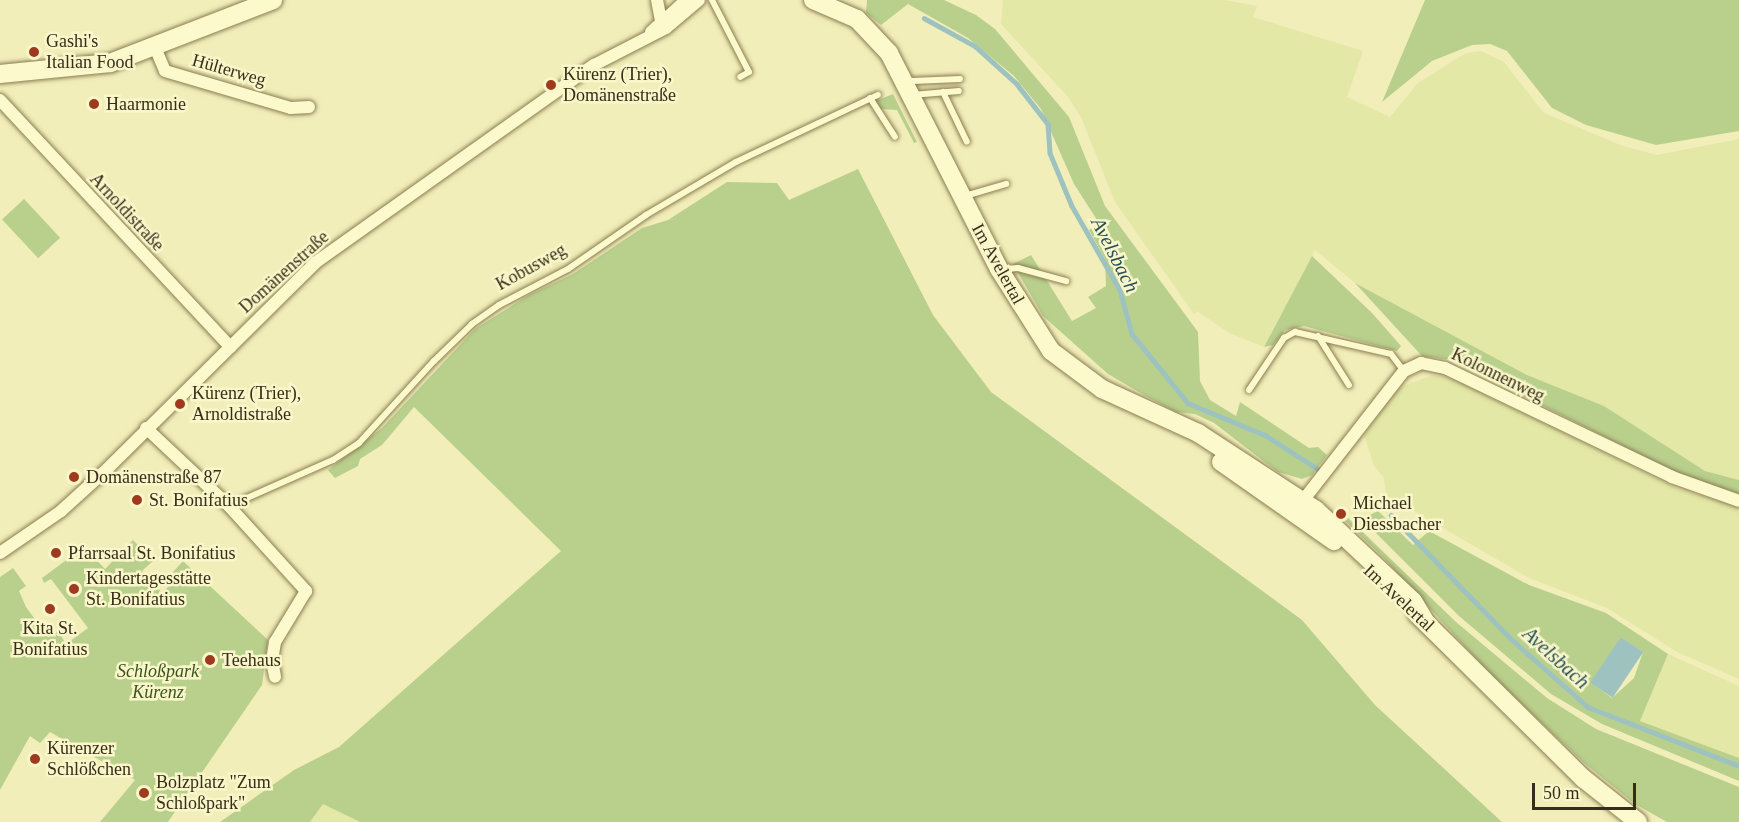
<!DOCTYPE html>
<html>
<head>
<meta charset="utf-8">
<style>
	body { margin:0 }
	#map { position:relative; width:1739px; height:822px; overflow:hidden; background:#f2eeb9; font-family:"Times New Roman",serif }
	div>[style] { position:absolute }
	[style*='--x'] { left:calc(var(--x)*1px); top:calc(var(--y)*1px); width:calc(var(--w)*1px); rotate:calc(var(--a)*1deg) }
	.farmland>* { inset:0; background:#e3e8a6 }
	.green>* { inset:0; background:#b9d08d; transform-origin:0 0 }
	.water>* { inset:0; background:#9ec2bf; transform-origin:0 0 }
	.stream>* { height:4.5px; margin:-2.25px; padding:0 2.25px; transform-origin:2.25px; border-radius:2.25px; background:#9ec2bf }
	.roads { filter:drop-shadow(0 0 2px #8a7d52) drop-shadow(0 0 2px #8a7d52) }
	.lane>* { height:6px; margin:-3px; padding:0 3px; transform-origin:3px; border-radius:3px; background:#fcf9cd }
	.street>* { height:12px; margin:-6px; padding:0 6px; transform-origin:6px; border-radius:6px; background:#fcf9cd }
	.secondary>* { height:18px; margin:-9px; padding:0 9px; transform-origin:9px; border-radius:9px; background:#fcf9cd }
	.dots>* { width:16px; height:16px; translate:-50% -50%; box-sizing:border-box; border:3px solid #f9f6c9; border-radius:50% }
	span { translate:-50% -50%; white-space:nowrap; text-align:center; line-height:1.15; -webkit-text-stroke:5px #f9f6c9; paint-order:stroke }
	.poi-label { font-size:18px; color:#372e19 }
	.left { translate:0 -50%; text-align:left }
	.street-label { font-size:18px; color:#372e19 }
	.park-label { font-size:18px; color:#3a551e; font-style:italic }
	.water-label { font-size:20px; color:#275058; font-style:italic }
	.scale { position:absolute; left:1532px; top:783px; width:104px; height:27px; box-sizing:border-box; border:3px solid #372e19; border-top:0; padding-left:8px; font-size:18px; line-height:21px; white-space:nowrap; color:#372e19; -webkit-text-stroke:4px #f9f6c9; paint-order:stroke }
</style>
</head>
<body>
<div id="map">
	<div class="farmland">
		<div style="clip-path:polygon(1003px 0,1224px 0,1257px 6px,1253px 17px,1363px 51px,1347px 97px,1390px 117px,1418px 83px,1466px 53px,1481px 51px,1504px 62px,1544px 113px,1623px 146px,1657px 155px,1739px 139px,1739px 480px,1705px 471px,1604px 406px,1527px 375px,1355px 283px,1315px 250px,1264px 347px,1229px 333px,1197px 311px,1194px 314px,1115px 202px,1081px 117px,1068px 97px,1001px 24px)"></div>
		<div style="clip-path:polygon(1432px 375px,1450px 378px,1678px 489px,1739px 507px,1739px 679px,1677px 652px,1607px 608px,1529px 578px,1386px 495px,1384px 478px,1374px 466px,1364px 435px,1396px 389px)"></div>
		<div style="clip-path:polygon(1668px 654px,1739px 686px,1739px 758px,1640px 721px)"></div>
		<div style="clip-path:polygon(323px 804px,360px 822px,310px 822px)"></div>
	</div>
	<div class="green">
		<div style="clip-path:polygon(867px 0,944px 0,976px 15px,995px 29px,1069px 117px,1105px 206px,1198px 332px,1200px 381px,1210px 400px,1236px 416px,1240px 402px,1309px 448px,1318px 447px,1327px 455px,1312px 475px,1302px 479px,1278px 472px,1214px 423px,1195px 414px,1176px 412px,1144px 395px,1108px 374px,1043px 316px,1013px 264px,1031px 255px,1072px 321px,1096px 308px,1088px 297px,1106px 286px,1105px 259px,1089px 230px,1099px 223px,1074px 184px,1041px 109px,1014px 76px,968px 38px,908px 4px,881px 25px,866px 13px)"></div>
		<div style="clip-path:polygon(1425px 0,1739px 0,1739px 131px,1656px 145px,1586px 125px,1552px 108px,1507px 51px,1490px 44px,1472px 45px,1432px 61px,1382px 102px)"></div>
		<div style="clip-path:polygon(893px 94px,917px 142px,914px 143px,897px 110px,880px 109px,876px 101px)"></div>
		<div style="clip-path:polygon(858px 169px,933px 315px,991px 392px,1302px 620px,1375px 705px,1502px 822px,360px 822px,323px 804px,310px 822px,220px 822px,294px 770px,339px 747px,561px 551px,414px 407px,382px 445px,360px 459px,358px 466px,335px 478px,328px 470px,382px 428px,475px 329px,529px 295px,573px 274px,642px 228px,668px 220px,727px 182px,777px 183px,789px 200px)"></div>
		<div style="left:24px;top:199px;width:53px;height:30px;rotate:47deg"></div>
		<div style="clip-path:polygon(1312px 256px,1372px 313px,1401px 346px,1397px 351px,1304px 326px,1285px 330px,1273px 345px,1264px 347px)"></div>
		<div style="clip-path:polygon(1355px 283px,1527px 375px,1604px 406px,1705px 471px,1739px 480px,1739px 494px,1673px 471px,1452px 360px,1422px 356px)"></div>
		<div style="clip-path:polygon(evenodd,1378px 511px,1413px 545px,1429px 531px,1529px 585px,1606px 613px,1668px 654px,1640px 721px,1739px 758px,1739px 781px,1602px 724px,1551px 694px,1459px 616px,1362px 519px,1378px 511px,1621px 637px,1643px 652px,1634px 678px,1612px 698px,1596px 686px,1621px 637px)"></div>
		<div style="clip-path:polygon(1343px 513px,1456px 622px,1547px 698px,1596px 729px,1739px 787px,1739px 822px,1667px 822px,1635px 804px,1583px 762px,1491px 675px,1381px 555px,1340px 516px)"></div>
		<div style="clip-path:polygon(133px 540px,153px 561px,142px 571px,162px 593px,172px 583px,176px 576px,173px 572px,183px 561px,268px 640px,262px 685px,168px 822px,100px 822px,135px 780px,50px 732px,40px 743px,30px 736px,0 790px,0 577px,13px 568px,26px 586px,19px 591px,26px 607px,48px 637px,58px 631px,66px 644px,88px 628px,51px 579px,44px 583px,42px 578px,84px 547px,105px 569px)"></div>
	</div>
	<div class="water">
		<div style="left:1621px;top:637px;width:27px;height:55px;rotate:34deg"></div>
	</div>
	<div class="stream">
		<div style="--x:924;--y:18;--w:58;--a:28.8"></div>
		<div style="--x:975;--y:46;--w:57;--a:42.1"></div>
		<div style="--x:1017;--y:84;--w:51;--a:52.2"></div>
		<div style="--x:1048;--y:124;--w:29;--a:86"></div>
		<div style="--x:1050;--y:153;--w:57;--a:67.5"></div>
		<div style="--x:1072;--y:206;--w:97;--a:60.3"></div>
		<div style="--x:1120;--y:290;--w:46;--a:74.7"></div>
		<div style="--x:1132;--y:334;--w:89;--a:50.9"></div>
		<div style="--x:1188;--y:403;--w:83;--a:22.6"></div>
		<div style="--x:1265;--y:435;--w:63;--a:32.7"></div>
		<div style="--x:1391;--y:515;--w:171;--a:45.9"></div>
		<div style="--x:1510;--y:638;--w:104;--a:41.5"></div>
		<div style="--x:1588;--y:707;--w:162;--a:21.3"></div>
	</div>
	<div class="roads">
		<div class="lane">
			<div style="--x:712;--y:0;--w:81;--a:62.8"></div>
			<div style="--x:749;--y:72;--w:10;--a:151"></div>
			<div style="--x:906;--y:84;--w:7;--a:-27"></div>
			<div style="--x:912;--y:81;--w:48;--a:-2.4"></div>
			<div style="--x:943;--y:92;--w:55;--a:64.4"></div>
			<div style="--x:912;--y:95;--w:47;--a:-4.9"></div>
			<div style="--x:870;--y:98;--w:46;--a:57.3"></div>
			<div style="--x:965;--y:196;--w:43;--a:-16.3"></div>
			<div style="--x:1003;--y:269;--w:15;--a:-4"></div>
			<div style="--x:1018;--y:268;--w:50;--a:15.2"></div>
			<div style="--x:1318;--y:336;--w:58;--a:57.7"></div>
			<div style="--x:1249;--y:390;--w:63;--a:-56.1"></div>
			<div style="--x:1284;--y:338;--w:13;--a:-29"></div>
			<div style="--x:1295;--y:332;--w:98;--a:12.9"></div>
			<div style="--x:1391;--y:354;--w:21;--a:53"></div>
			<div style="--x:229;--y:506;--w:114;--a:-23.9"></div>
			<div style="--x:333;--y:460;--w:31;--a:-33"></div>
			<div style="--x:359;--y:443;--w:111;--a:-47.6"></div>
			<div style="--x:434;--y:361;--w:53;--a:-44.2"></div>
			<div style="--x:472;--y:324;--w:33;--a:-35"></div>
			<div style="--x:499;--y:305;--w:78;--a:-27.6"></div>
			<div style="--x:568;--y:269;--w:95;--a:-34.7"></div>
			<div style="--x:646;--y:215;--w:104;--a:-30.5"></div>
			<div style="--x:736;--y:162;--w:157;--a:-25.3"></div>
		</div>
		<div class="street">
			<div style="--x:657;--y:0;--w:21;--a:79"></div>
			<div style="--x:651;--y:32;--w:47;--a:-42.4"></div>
			<div style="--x:154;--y:45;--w:28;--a:67"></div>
			<div style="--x:165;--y:71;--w:131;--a:16.4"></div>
			<div style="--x:291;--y:108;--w:18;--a:-3"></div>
			<div style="--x:0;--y:100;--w:338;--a:47"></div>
			<div style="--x:146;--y:428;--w:114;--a:43.2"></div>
			<div style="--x:229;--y:506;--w:115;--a:47.8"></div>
			<div style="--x:306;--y:591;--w:60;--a:121.3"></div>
			<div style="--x:275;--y:642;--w:19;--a:99"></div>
			<div style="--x:272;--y:661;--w:16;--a:79"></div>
			<div style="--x:1298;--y:507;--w:172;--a:-52.1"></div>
			<div style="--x:1404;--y:371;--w:19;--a:-25"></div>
			<div style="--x:1421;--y:363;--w:25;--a:12"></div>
			<div style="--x:1445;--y:368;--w:252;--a:25.6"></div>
			<div style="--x:1672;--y:477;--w:71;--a:19.7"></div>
			<div style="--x:0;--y:553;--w:74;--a:-34.5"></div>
			<div style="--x:61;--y:511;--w:58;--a:-42.2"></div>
			<div style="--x:104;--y:472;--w:297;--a:-44.7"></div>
			<div style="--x:315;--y:263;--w:342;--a:-35.4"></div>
			<div style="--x:594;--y:65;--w:81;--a:-27.2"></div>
			<div style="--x:666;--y:28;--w:43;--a:-40.3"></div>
		</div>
		<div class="secondary">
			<div style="--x:813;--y:0;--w:48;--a:23.4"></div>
			<div style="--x:857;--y:19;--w:47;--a:46.7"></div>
			<div style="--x:889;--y:53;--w:242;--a:63"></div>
			<div style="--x:999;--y:269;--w:97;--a:57.6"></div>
			<div style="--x:1051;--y:351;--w:64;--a:36.7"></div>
			<div style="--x:1102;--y:389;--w:106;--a:24.6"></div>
			<div style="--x:1198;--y:433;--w:141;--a:33.1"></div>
			<div style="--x:1316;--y:510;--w:133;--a:43.2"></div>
			<div style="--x:1413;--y:601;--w:23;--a:59"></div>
			<div style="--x:0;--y:74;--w:111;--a:-5.7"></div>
			<div style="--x:110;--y:63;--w:175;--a:-21.1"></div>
			<div style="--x:1221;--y:462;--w:138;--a:35"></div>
			<div style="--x:1417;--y:614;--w:235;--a:44.7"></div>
			<div style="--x:1584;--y:779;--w:69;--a:38.5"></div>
		</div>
	</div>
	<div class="dots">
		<div style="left:34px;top:52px;background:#9e3a1d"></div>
		<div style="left:551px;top:85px;background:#9e3a1d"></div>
		<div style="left:94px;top:104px;background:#9e3a1d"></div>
		<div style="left:180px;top:404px;background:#9e3a1d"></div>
		<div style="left:74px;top:477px;background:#9e3a1d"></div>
		<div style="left:137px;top:500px;background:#9e3a1d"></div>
		<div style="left:1341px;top:514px;background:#9e3a1d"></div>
		<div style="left:56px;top:553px;background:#9e3a1d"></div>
		<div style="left:74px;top:589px;background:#9e3a1d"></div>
		<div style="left:50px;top:609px;background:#9e3a1d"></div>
		<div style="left:210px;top:660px;background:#9e3a1d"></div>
		<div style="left:35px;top:759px;background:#9e3a1d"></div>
		<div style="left:144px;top:793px;background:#9e3a1d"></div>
	</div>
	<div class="poi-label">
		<span class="left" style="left:46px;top:52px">Gashi's<br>Italian Food</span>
		<span class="left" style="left:563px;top:85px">Kürenz (Trier),<br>Domänenstraße</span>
		<span class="left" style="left:106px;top:104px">Haarmonie</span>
		<span class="left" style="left:192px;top:404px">Kürenz (Trier),<br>Arnoldistraße</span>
		<span class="left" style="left:86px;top:477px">Domänenstraße 87</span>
		<span class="left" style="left:149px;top:500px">St. Bonifatius</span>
		<span class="left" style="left:1353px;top:514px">Michael<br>Diessbacher</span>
		<span class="left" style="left:68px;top:553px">Pfarrsaal St. Bonifatius</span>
		<span class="left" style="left:86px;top:589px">Kindertagesstätte<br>St. Bonifatius</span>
		<span style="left:50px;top:639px">Kita St.<br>Bonifatius</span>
		<span class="left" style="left:222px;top:660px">Teehaus</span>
		<span class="left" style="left:47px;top:759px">Kürenzer<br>Schlößchen</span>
		<span class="left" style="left:156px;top:793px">Bolzplatz "Zum<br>Schloßpark"</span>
	</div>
	<div class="street-label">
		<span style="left:229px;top:70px;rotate:16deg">Hülterweg</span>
		<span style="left:127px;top:212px;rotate:47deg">Arnoldistraße</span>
		<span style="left:998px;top:264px;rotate:61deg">Im Avelertal</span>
		<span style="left:531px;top:267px;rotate:-29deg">Kobusweg</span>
		<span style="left:284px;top:272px;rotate:-42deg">Domänenstraße</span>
		<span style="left:1498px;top:375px;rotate:26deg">Kolonnenweg</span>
		<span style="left:1399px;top:598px;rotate:43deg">Im Avelertal</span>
	</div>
	<div class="park-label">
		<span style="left:158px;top:682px">Schloßpark<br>Kürenz</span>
	</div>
	<div class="water-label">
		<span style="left:1115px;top:255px;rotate:63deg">Avelsbach</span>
		<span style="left:1556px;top:658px;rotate:42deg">Avelsbach</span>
	</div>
	<div class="scale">50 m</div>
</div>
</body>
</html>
